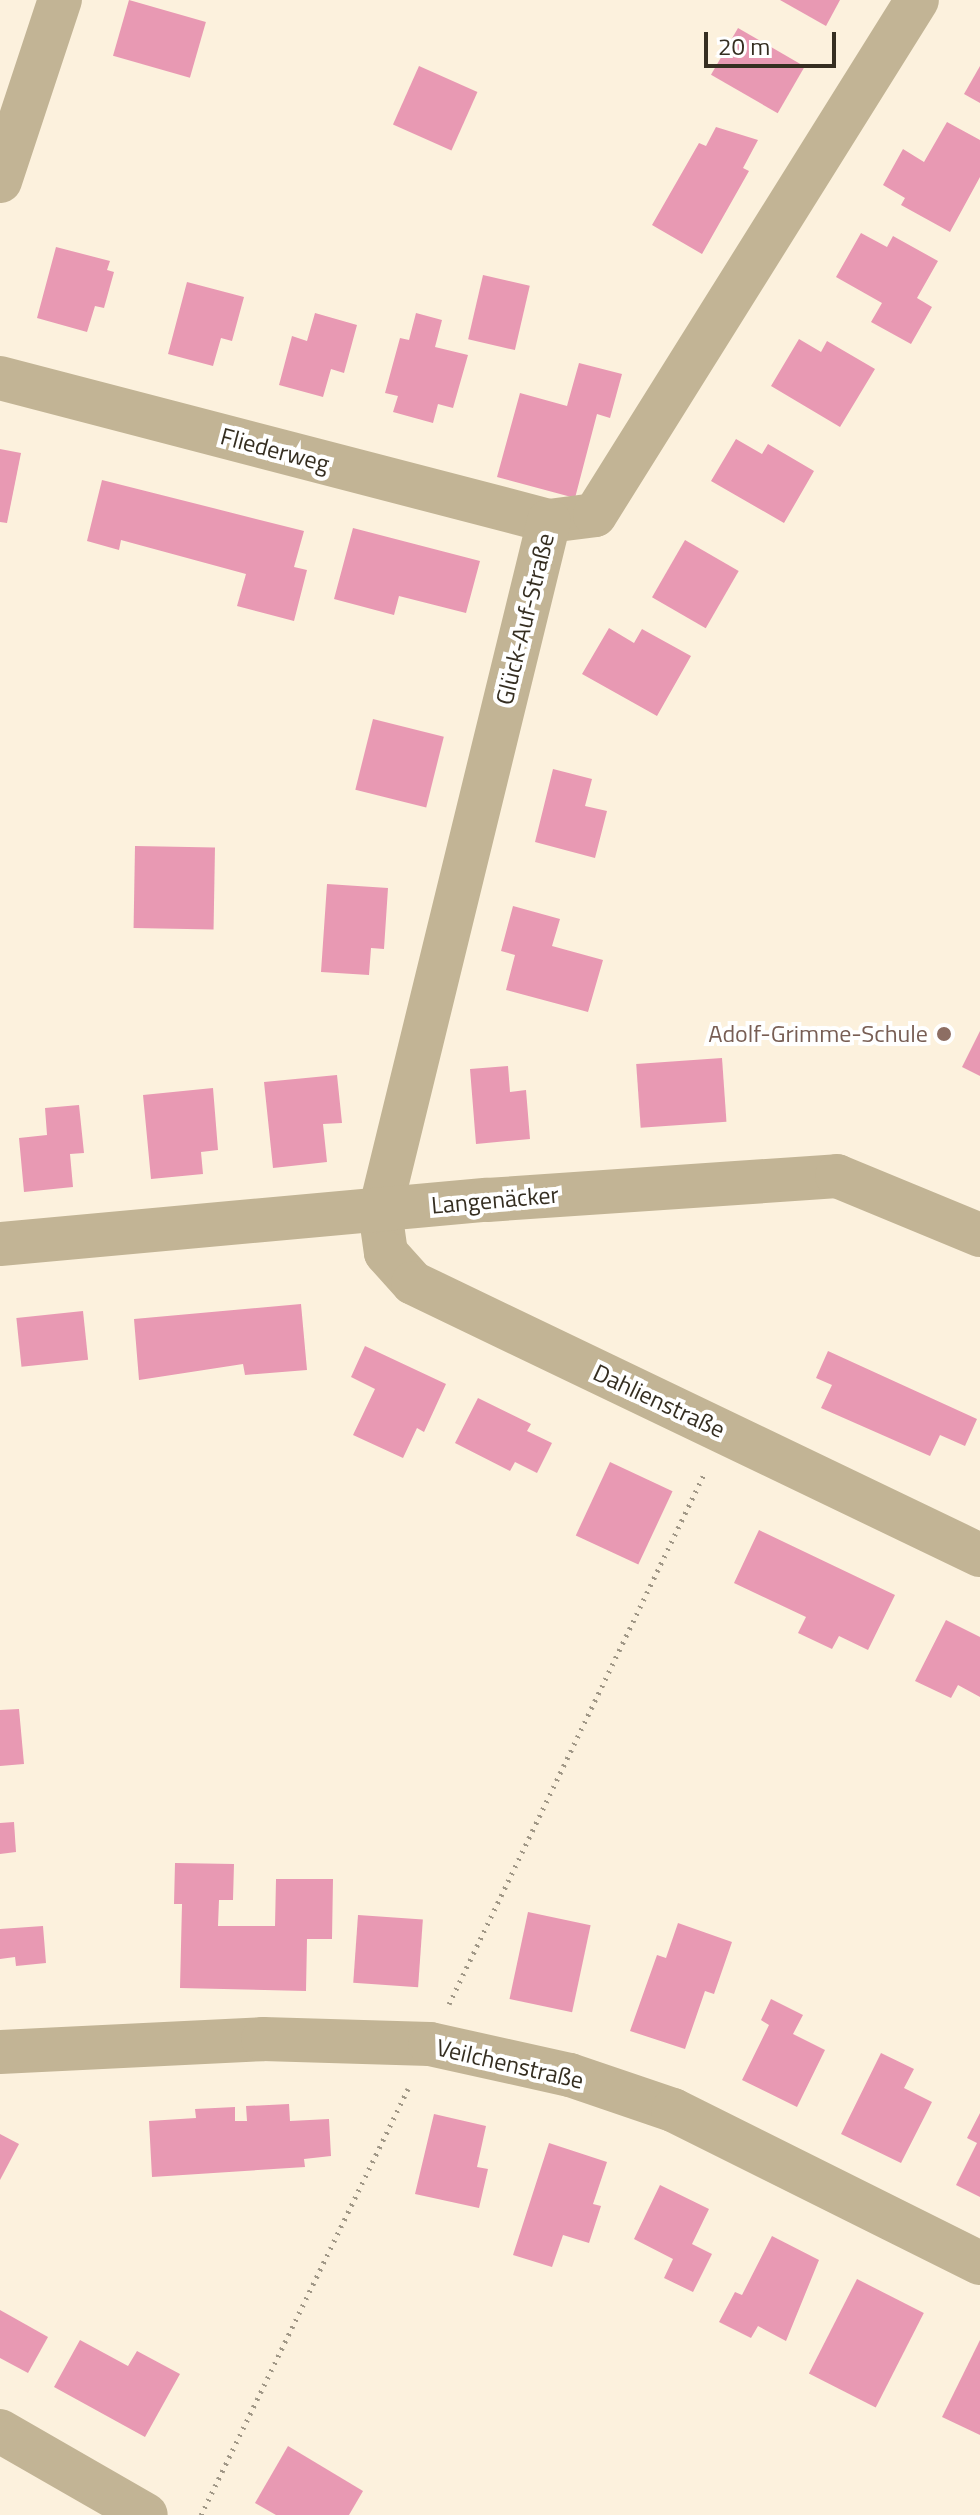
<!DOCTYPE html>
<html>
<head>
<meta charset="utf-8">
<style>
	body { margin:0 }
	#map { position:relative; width:980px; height:2515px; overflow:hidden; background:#fcf1dd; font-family:"Titillium Web",sans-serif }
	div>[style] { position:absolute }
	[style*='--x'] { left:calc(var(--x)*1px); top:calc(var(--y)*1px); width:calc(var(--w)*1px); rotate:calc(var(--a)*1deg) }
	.building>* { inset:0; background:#e899b3; transform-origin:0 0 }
	.path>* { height:5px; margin-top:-2.5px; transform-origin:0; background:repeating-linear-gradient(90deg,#a09786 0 2px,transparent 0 8px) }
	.street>* { height:44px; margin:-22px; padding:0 22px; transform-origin:22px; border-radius:22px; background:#c2b495 }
	.dots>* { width:22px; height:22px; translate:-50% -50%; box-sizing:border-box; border:4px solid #fff; border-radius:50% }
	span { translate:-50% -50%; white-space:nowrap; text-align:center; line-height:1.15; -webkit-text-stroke:8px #fff; paint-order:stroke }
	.street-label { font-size:24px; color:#352e21 }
	.education-label { font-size:24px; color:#785e54 }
	.right { translate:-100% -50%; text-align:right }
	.scale { position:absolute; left:704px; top:32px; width:132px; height:36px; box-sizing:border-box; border:4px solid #352e21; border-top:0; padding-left:10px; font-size:24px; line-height:28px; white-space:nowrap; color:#352e21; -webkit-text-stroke:6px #fff; paint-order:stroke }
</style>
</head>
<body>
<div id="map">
	<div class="building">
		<div style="left:129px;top:0;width:80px;height:58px;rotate:16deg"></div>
		<div style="clip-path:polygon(780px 0,840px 0,826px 26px)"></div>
		<div style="left:738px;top:28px;width:77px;height:54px;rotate:30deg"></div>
		<div style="left:419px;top:66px;width:64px;height:64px;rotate:24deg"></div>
		<div style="clip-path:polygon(980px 66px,980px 103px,964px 94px)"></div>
		<div style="clip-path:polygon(947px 122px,980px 140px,980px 177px,950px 232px,901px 205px,905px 198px,883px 185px,903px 149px,924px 162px)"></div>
		<div style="clip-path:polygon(716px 127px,758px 140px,743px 168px,749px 171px,702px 254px,652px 225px,699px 143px,706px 146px)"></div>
		<div style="clip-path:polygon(861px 233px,887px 247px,893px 236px,938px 261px,917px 298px,932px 307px,911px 344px,871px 322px,882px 303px,836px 277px)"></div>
		<div style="clip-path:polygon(56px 247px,110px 261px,107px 270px,114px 272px,104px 308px,95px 306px,87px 332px,37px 318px)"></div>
		<div style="left:483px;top:275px;width:48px;height:66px;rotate:13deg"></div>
		<div style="clip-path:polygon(187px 282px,244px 297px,232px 341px,221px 338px,213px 366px,168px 354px)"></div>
		<div style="clip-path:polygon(315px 313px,357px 325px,344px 373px,331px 369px,323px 397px,279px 385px,292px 336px,307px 341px)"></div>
		<div style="clip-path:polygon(416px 313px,442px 320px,435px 347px,468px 355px,453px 408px,438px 404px,433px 423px,393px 412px,398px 396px,385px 393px,400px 338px,409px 340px)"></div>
		<div style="clip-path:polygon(799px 339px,821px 352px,827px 341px,875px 369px,840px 427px,771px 386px)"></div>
		<div style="clip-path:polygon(579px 363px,622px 374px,610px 418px,597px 414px,575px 498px,497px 477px,520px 393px,567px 406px)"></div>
		<div style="clip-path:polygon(736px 439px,762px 454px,768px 444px,814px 471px,784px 523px,711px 481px)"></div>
		<div style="clip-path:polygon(0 449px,21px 453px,7px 523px,0 522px)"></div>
		<div style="clip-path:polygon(102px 480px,304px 531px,294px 567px,307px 570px,294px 621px,237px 606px,246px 574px,121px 540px,119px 550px,87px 541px)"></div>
		<div style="clip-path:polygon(353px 528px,480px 561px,466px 613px,399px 596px,394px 615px,334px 599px)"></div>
		<div style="left:685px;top:540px;width:62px;height:66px;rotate:30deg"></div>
		<div style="clip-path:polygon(609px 628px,634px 643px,642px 629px,691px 656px,657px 716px,582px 674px)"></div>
		<div style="left:373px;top:719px;width:73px;height:73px;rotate:14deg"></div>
		<div style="clip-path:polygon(553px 769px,592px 779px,585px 806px,607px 811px,595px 858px,535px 842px)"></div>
		<div style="left:135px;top:846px;width:80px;height:82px;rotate:1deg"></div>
		<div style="clip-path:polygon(327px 884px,388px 888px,384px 949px,371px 948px,369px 975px,321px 972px)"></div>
		<div style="clip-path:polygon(513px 906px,560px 919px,552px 946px,603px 960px,588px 1012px,506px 990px,515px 955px,501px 951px)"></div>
		<div style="clip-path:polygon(980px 1031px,980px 1076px,962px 1067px)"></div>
		<div style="left:722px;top:1058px;width:64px;height:86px;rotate:86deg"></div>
		<div style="clip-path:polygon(508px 1066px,510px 1092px,526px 1090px,530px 1139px,476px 1144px,470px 1069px)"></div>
		<div style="clip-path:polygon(337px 1075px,342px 1123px,323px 1124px,327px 1162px,273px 1168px,264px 1082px)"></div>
		<div style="clip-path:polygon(213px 1088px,218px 1150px,201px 1152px,203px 1174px,151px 1179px,143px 1095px)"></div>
		<div style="clip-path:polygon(79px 1105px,84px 1153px,70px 1154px,73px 1187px,24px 1192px,19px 1138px,47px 1135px,45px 1108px)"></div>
		<div style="clip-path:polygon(301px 1304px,307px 1370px,245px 1375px,243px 1364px,139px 1380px,134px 1319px)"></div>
		<div style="left:83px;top:1311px;width:49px;height:67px;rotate:84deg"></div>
		<div style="clip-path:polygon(365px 1346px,446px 1384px,424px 1432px,417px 1428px,403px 1458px,353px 1435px,375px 1389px,351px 1377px)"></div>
		<div style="clip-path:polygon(828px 1351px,977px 1419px,965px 1446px,940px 1435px,930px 1456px,821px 1408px,832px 1385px,816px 1378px)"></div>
		<div style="clip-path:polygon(478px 1398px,531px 1424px,527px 1431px,552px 1443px,537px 1473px,515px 1462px,510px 1471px,455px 1443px)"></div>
		<div style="left:610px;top:1462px;width:69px;height:81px;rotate:25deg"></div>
		<div style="clip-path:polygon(759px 1530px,895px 1595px,868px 1650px,839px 1636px,832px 1649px,798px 1633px,806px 1617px,734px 1583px)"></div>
		<div style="clip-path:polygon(946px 1620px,980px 1637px,980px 1697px,958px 1685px,951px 1698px,915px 1681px)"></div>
		<div style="clip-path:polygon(19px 1709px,24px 1764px,0 1766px,0 1710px)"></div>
		<div style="clip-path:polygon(14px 1822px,16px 1852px,0 1854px,0 1823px)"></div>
		<div style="clip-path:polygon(175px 1863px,234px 1864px,233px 1900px,219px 1900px,218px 1926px,275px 1926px,276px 1879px,333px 1879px,332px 1939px,307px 1939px,306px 1991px,180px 1988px,182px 1904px,174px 1904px)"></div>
		<div style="left:528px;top:1912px;width:64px;height:89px;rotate:12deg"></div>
		<div style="left:358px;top:1915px;width:65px;height:68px;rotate:4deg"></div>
		<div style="clip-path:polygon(678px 1923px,732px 1942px,714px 1994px,705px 1991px,685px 2049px,630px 2031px,657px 1955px,666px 1958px)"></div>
		<div style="clip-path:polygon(43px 1926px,46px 1963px,16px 1966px,15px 1957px,0 1959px,0 1929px)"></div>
		<div style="clip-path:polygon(771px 1999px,803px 2015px,793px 2034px,825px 2050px,797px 2107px,742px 2080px,769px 2025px,761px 2020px)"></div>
		<div style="clip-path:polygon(881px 2053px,914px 2069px,904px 2088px,932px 2102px,901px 2163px,841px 2134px)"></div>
		<div style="clip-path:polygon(289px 2104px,290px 2121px,329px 2119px,331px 2156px,304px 2159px,305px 2167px,152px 2177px,149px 2121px,196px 2118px,195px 2109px,235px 2107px,235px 2121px,247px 2121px,246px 2106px)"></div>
		<div style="clip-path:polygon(980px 2113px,980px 2197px,956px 2185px,977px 2143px,967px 2138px)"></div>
		<div style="clip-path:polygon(434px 2114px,486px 2126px,477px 2167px,488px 2169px,479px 2208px,415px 2194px)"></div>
		<div style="clip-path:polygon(0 2134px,19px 2144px,0 2180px)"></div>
		<div style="clip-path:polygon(549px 2143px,607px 2162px,593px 2204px,601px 2206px,589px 2243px,563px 2235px,552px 2267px,513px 2255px)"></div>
		<div style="clip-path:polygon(660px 2185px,709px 2209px,692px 2244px,712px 2254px,693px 2292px,664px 2278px,673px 2259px,634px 2239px)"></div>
		<div style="clip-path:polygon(772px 2236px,819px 2260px,786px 2341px,758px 2326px,751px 2338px,719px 2322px,735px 2292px,742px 2295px)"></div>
		<div style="left:857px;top:2279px;width:75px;height:106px;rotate:27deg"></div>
		<div style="clip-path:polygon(0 2310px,48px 2337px,28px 2373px,0 2358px)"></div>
		<div style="clip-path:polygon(80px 2340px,128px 2366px,137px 2351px,180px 2374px,145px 2437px,54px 2387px)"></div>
		<div style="clip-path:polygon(980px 2340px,980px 2435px,942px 2417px)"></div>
		<div style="clip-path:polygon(288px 2446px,363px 2491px,349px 2515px,276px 2515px,255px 2503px)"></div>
	</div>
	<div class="path">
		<div style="--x:449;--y:2004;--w:590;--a:-64.3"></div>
		<div style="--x:201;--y:2515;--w:474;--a:-64.1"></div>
	</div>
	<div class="street">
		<div style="--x:0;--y:181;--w:191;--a:-71.7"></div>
		<div style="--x:0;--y:378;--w:567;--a:14.6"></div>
		<div style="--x:549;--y:521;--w:46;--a:-7.4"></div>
		<div style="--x:595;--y:515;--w:607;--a:-57.98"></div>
		<div style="--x:549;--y:521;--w:710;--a:103.76"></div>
		<div style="--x:380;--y:1211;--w:42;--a:81.9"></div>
		<div style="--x:386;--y:1253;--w:40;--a:48"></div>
		<div style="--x:413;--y:1283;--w:629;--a:25.63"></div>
		<div style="--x:0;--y:1244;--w:489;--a:-5.2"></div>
		<div style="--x:487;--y:1200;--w:351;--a:-3.9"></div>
		<div style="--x:837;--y:1176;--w:155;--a:22.4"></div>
		<div style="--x:0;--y:2052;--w:263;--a:-2.8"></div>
		<div style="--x:263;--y:2039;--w:167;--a:1.7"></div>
		<div style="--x:430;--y:2044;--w:143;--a:12.5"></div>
		<div style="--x:570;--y:2075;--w:109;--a:18.8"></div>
		<div style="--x:673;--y:2110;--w:343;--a:26.5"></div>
		<div style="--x:0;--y:2431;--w:168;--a:29.9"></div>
	</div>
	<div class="dots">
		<div style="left:944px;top:1034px;background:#8d6e63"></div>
	</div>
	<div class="street-label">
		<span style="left:275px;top:450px;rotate:15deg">Fliederweg</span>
		<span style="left:525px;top:619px;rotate:-76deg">Glück-Auf-Straße</span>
		<span style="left:495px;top:1200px;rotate:-5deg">Langenäcker</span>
		<span style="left:659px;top:1401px;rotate:25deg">Dahlienstraße</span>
		<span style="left:510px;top:2064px;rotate:13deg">Veilchenstraße</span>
	</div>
	<div class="education-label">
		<span class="right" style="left:928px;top:1034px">Adolf-Grimme-Schule</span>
	</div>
	<div class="scale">20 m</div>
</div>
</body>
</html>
